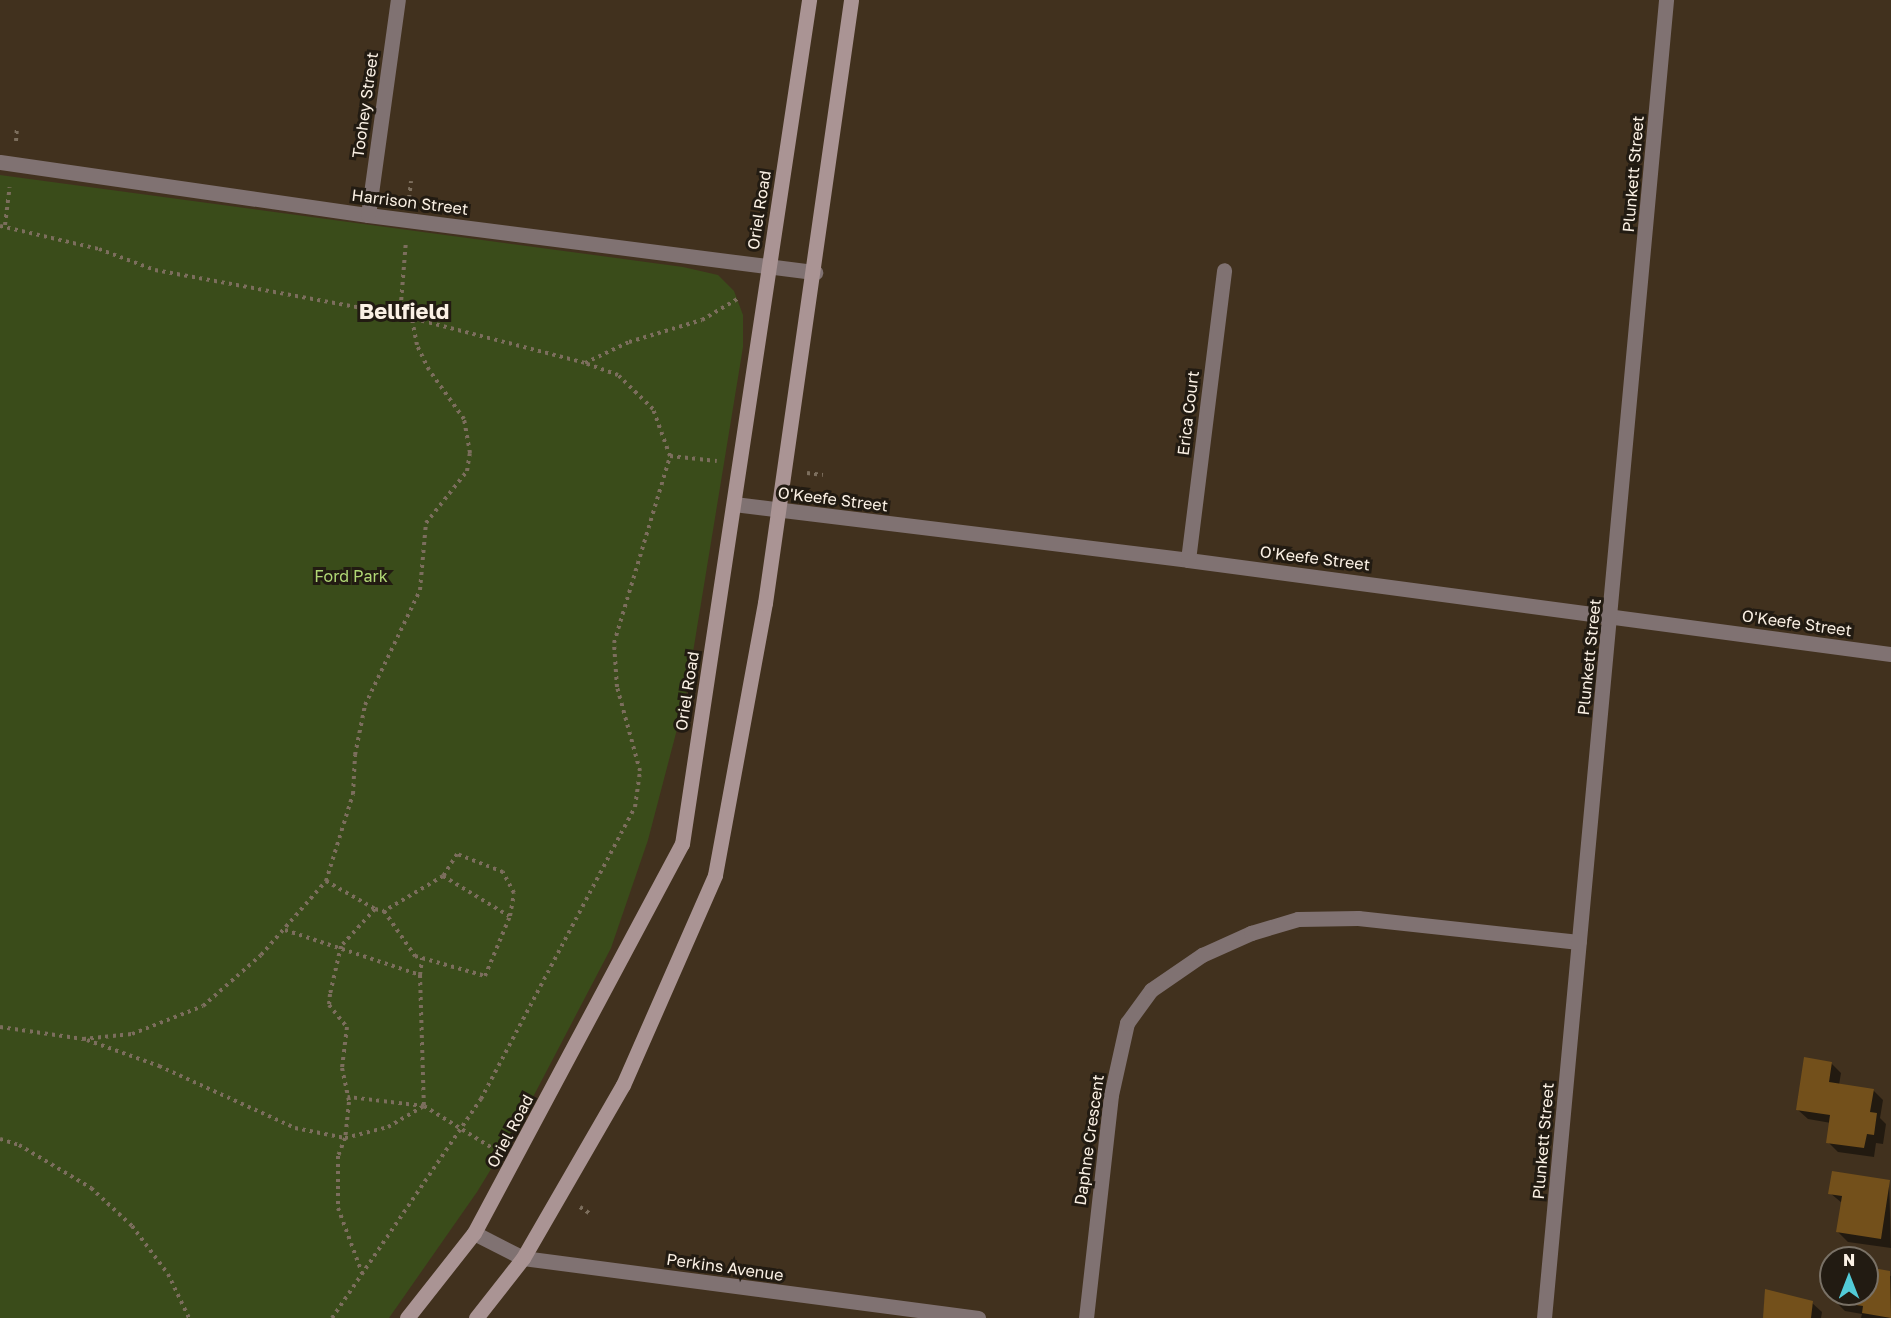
<!DOCTYPE html>
<html>
<head>
<meta charset="utf-8">
<style>
	body { margin:0 }
	#map { position:relative; width:1891px; height:1318px; overflow:hidden; background:#41311e; font-family:"Golos Text",sans-serif }
	div>[style] { position:absolute }
	[style*='--x'] { left:calc(var(--x)*1px); top:calc(var(--y)*1px); width:calc(var(--w)*1px); rotate:calc(var(--a)*1deg) }
	.green>* { inset:0; background:#3a4c1a }
	.shadow>* { inset:0; background:#0007 }
	.building>* { inset:0; background:#73501b }
	.path>* { height:4px; margin-top:-2px; transform-origin:0; background:repeating-linear-gradient(90deg,#7c6e5d 0 3px,transparent 0 7.5px) }
	.street>* { height:15px; margin:-7.5px; padding:0 7.5px; transform-origin:7.5px; border-radius:7.5px; background:#807272 }
	.secondary>* { height:15px; margin:-7.5px; padding:0 7.5px; transform-origin:7.5px; border-radius:7.5px; background:#aa9494 }
	span { translate:-50% -50%; white-space:nowrap; text-align:center; line-height:1.15; -webkit-text-stroke:6px #221b12; paint-order:stroke }
	.street-label { font-size:16px; color:#fbf1e5 }
	.park-label { font-size:16px; color:#b1d775 }
	.district-label { font-size:22px; color:#fbf1e5; font-weight:700 }
	.north { position:absolute; left:1819px; top:1246px; width:60px; height:60px; box-sizing:border-box; background:#221b12; border:2px solid #797166; border-radius:50%; rotate:0deg; font-size:16px; font-weight:700; line-height:24px; text-align:center; color:#fbf1e5 }
	.north::after { content:''; display:block; margin:auto; width:21px; height:27px; background:#52cbd7; clip-path:polygon(50% 0,100% 100%,50% 72%,0 100%) }
</style>
</head>
<body>
<div id="map">
	<div class="green">
		<div style="clip-path:polygon(0 175px,683px 267px,718px 275px,734px 291px,743px 315px,743px 347px,686px 695px,648px 840px,611px 948px,521px 1120px,477px 1192px,389px 1318px,0 1318px)"></div>
	</div>
	<div class="shadow">
		<div style="clip-path:polygon(1831px 1063px,1841px 1073px,1839px 1085px,1873px 1090px,1883px 1100px,1880px 1118px,1886px 1124px,1883px 1144px,1876px 1143px,1874px 1157px,1838px 1152px,1828px 1142px,1831px 1123px,1808px 1119px,1798px 1110px)"></div>
		<div style="clip-path:polygon(1889px 1181px,1891px 1248px,1848px 1242px,1838px 1232px,1842px 1203px,1830px 1193px)"></div>
		<div style="clip-path:polygon(1867px 1271px,1891px 1276px,1891px 1318px,1861px 1318px,1862px 1314px,1845px 1311px,1835px 1301px,1836px 1294px,1867px 1294px)"></div>
		<div style="clip-path:polygon(1812px 1303px,1822px 1312px,1821px 1318px,1763px 1318px)"></div>
	</div>
	<div class="building">
		<div style="clip-path:polygon(1804px 1057px,1832px 1062px,1829px 1082px,1874px 1089px,1870px 1112px,1877px 1113px,1874px 1135px,1867px 1134px,1864px 1148px,1826px 1143px,1830px 1115px,1796px 1110px)"></div>
		<div style="clip-path:polygon(1832px 1171px,1890px 1180px,1881px 1239px,1836px 1232px,1842px 1196px,1828px 1194px)"></div>
		<div style="clip-path:polygon(1867px 1267px,1890px 1271px,1891px 1318px,1862px 1313px,1863px 1306px,1834px 1302px,1835px 1294px,1867px 1294px)"></div>
		<div style="clip-path:polygon(1765px 1289px,1813px 1301px,1811px 1318px,1763px 1318px)"></div>
	</div>
	<div class="path">
		<div style="--x:16;--y:141;--w:14;--a:-86"></div>
		<div style="--x:409;--y:198;--w:17;--a:-83"></div>
		<div style="--x:5;--y:225;--w:38;--a:-83"></div>
		<div style="--x:0;--y:226;--w:102;--a:13.1"></div>
		<div style="--x:99;--y:249;--w:60;--a:20.6"></div>
		<div style="--x:155;--y:270;--w:249;--a:10.4"></div>
		<div style="--x:400;--y:315;--w:191;--a:14.5"></div>
		<div style="--x:400;--y:315;--w:74;--a:-85.4"></div>
		<div style="--x:670;--y:456;--w:47;--a:6.1"></div>
		<div style="--x:807;--y:473;--w:16;--a:7"></div>
		<div style="--x:443;--y:876;--w:77;--a:31.2"></div>
		<div style="--x:326;--y:881;--w:56;--a:29.7"></div>
		<div style="--x:375;--y:909;--w:50;--a:132.6"></div>
		<div style="--x:341;--y:946;--w:49;--a:102.9"></div>
		<div style="--x:330;--y:994;--w:11;--a:95"></div>
		<div style="--x:329;--y:1005;--w:28;--a:51"></div>
		<div style="--x:347;--y:1027;--w:41;--a:97"></div>
		<div style="--x:342;--y:1068;--w:35;--a:78"></div>
		<div style="--x:349;--y:1102;--w:36;--a:96"></div>
		<div style="--x:345;--y:1138;--w:44;--a:-14.3"></div>
		<div style="--x:388;--y:1127;--w:42;--a:-30.3"></div>
		<div style="--x:424;--y:1106;--w:82;--a:31.6"></div>
		<div style="--x:375;--y:909;--w:9;--a:13"></div>
		<div style="--x:384;--y:911;--w:55;--a:55.4"></div>
		<div style="--x:415;--y:956;--w:73;--a:15.9"></div>
		<div style="--x:485;--y:976;--w:65;--a:-67.4"></div>
		<div style="--x:510;--y:916;--w:23;--a:-80"></div>
		<div style="--x:514;--y:893;--w:24;--a:-118"></div>
		<div style="--x:503;--y:872;--w:49;--a:-158.6"></div>
		<div style="--x:457;--y:854;--w:26;--a:122"></div>
		<div style="--x:443;--y:876;--w:69;--a:149.3"></div>
		<div style="--x:285;--y:930;--w:142;--a:18.4"></div>
		<div style="--x:420;--y:975;--w:131;--a:88.3"></div>
		<div style="--x:424;--y:1106;--w:77;--a:-173.2"></div>
		<div style="--x:420;--y:975;--w:17;--a:-83"></div>
		<div style="--x:0;--y:1027;--w:84;--a:8.2"></div>
		<div style="--x:83;--y:1039;--w:49;--a:-5.8"></div>
		<div style="--x:132;--y:1034;--w:76;--a:-21.5"></div>
		<div style="--x:203;--y:1006;--w:77;--a:-41.3"></div>
		<div style="--x:261;--y:955;--w:98;--a:-48.7"></div>
		<div style="--x:326;--y:881;--w:91;--a:-72.8"></div>
		<div style="--x:353;--y:794;--w:39;--a:-87"></div>
		<div style="--x:355;--y:755;--w:51;--a:-78.7"></div>
		<div style="--x:365;--y:705;--w:127;--a:-64.4"></div>
		<div style="--x:420;--y:590;--w:67;--a:-84.9"></div>
		<div style="--x:426;--y:523;--w:66;--a:-51.7"></div>
		<div style="--x:467;--y:471;--w:18;--a:-81"></div>
		<div style="--x:470;--y:453;--w:35;--a:-100"></div>
		<div style="--x:464;--y:419;--w:60;--a:-125.5"></div>
		<div style="--x:429;--y:370;--w:28;--a:-116"></div>
		<div style="--x:417;--y:345;--w:26;--a:-101"></div>
		<div style="--x:87;--y:1040;--w:77;--a:19.9"></div>
		<div style="--x:159;--y:1066;--w:149;--a:24.5"></div>
		<div style="--x:295;--y:1128;--w:51;--a:11.3"></div>
		<div style="--x:345;--y:1138;--w:19;--a:111"></div>
		<div style="--x:338;--y:1156;--w:52;--a:90"></div>
		<div style="--x:338;--y:1208;--w:69;--a:69.7"></div>
		<div style="--x:0;--y:1139;--w:20;--a:18"></div>
		<div style="--x:19;--y:1145;--w:84;--a:30.8"></div>
		<div style="--x:91;--y:1188;--w:56;--a:42.8"></div>
		<div style="--x:132;--y:1226;--w:60;--a:53.1"></div>
		<div style="--x:168;--y:1274;--w:49;--a:64.5"></div>
		<div style="--x:580;--y:1207;--w:11;--a:34"></div>
		<div style="--x:332;--y:1318;--w:265;--a:-55.8"></div>
		<div style="--x:481;--y:1099;--w:330;--a:-62.2"></div>
		<div style="--x:635;--y:807;--w:36;--a:-82"></div>
		<div style="--x:640;--y:771;--w:87;--a:-105.3"></div>
		<div style="--x:617;--y:687;--w:44;--a:-93.9"></div>
		<div style="--x:614;--y:643;--w:195;--a:-73.3"></div>
		<div style="--x:670;--y:456;--w:50;--a:-109.9"></div>
		<div style="--x:653;--y:409;--w:49;--a:-135.8"></div>
		<div style="--x:618;--y:375;--w:35;--a:-160"></div>
		<div style="--x:585;--y:363;--w:49;--a:-25.5"></div>
		<div style="--x:629;--y:342;--w:76;--a:-16.8"></div>
		<div style="--x:702;--y:320;--w:43;--a:-30.7"></div>
	</div>
	<div class="street">
		<div style="--x:0;--y:162;--w:372;--a:8.2"></div>
		<div style="--x:368;--y:215;--w:451;--a:7.3"></div>
		<div style="--x:368;--y:215;--w:217;--a:-82.1"></div>
		<div style="--x:734;--y:504;--w:457;--a:7"></div>
		<div style="--x:1188;--y:560;--w:709;--a:7.62"></div>
		<div style="--x:1188;--y:560;--w:292;--a:-82.9"></div>
		<div style="--x:474;--y:1233;--w:55;--a:27"></div>
		<div style="--x:523;--y:1258;--w:459;--a:7.5"></div>
		<div style="--x:1086;--y:1318;--w:224;--a:-83.6"></div>
		<div style="--x:1111;--y:1095;--w:74;--a:-77.5"></div>
		<div style="--x:1127;--y:1023;--w:41;--a:-54"></div>
		<div style="--x:1151;--y:990;--w:62;--a:-34.5"></div>
		<div style="--x:1202;--y:955;--w:54;--a:-24.2"></div>
		<div style="--x:1251;--y:933;--w:49;--a:-16.6"></div>
		<div style="--x:1298;--y:919;--w:60;--a:-1"></div>
		<div style="--x:1358;--y:918;--w:222;--a:6.2"></div>
		<div style="--x:1544;--y:1318;--w:1324;--a:-84.71"></div>
	</div>
	<div class="secondary">
		<div style="--x:407;--y:1318;--w:108;--a:-51.8"></div>
		<div style="--x:474;--y:1233;--w:441;--a:-61.9"></div>
		<div style="--x:682;--y:844;--w:854;--a:-81.44"></div>
		<div style="--x:476;--y:1318;--w:76;--a:-51.9"></div>
		<div style="--x:523;--y:1258;--w:200;--a:-60"></div>
		<div style="--x:623;--y:1085;--w:229;--a:-66.3"></div>
		<div style="--x:715;--y:875;--w:277;--a:-79.6"></div>
		<div style="--x:765;--y:603;--w:609;--a:-81.88"></div>
	</div>
	<div class="street-label">
		<span style="left:365px;top:105px;rotate:-82deg">Toohey Street</span>
		<span style="left:1633px;top:174px;rotate:-85deg">Plunkett Street</span>
		<span style="left:410px;top:202px;rotate:7deg">Harrison Street</span>
		<span style="left:759px;top:210px;rotate:-81deg">Oriel Road</span>
		<span style="left:1188px;top:413px;rotate:-83deg">Erica Court</span>
		<span style="left:833px;top:499px;rotate:7deg">O'Keefe Street</span>
		<span style="left:1315px;top:558px;rotate:7deg">O'Keefe Street</span>
		<span style="left:1797px;top:623px;rotate:8deg">O'Keefe Street</span>
		<span style="left:1589px;top:657px;rotate:-84deg">Plunkett Street</span>
		<span style="left:687px;top:691px;rotate:-81deg">Oriel Road</span>
		<span style="left:510px;top:1131px;rotate:-62deg">Oriel Road</span>
		<span style="left:1089px;top:1140px;rotate:-82deg">Daphne Crescent</span>
		<span style="left:1543px;top:1141px;rotate:-85deg">Plunkett Street</span>
		<span style="left:725px;top:1267px;rotate:8deg">Perkins Avenue</span>
	</div>
	<div class="park-label">
		<span style="left:351px;top:576px">Ford Park</span>
	</div>
	<div class="district-label">
		<span style="left:404px;top:311px">Bellfield</span>
	</div>
	<div class="north">N</div>
</div>
</body>
</html>
